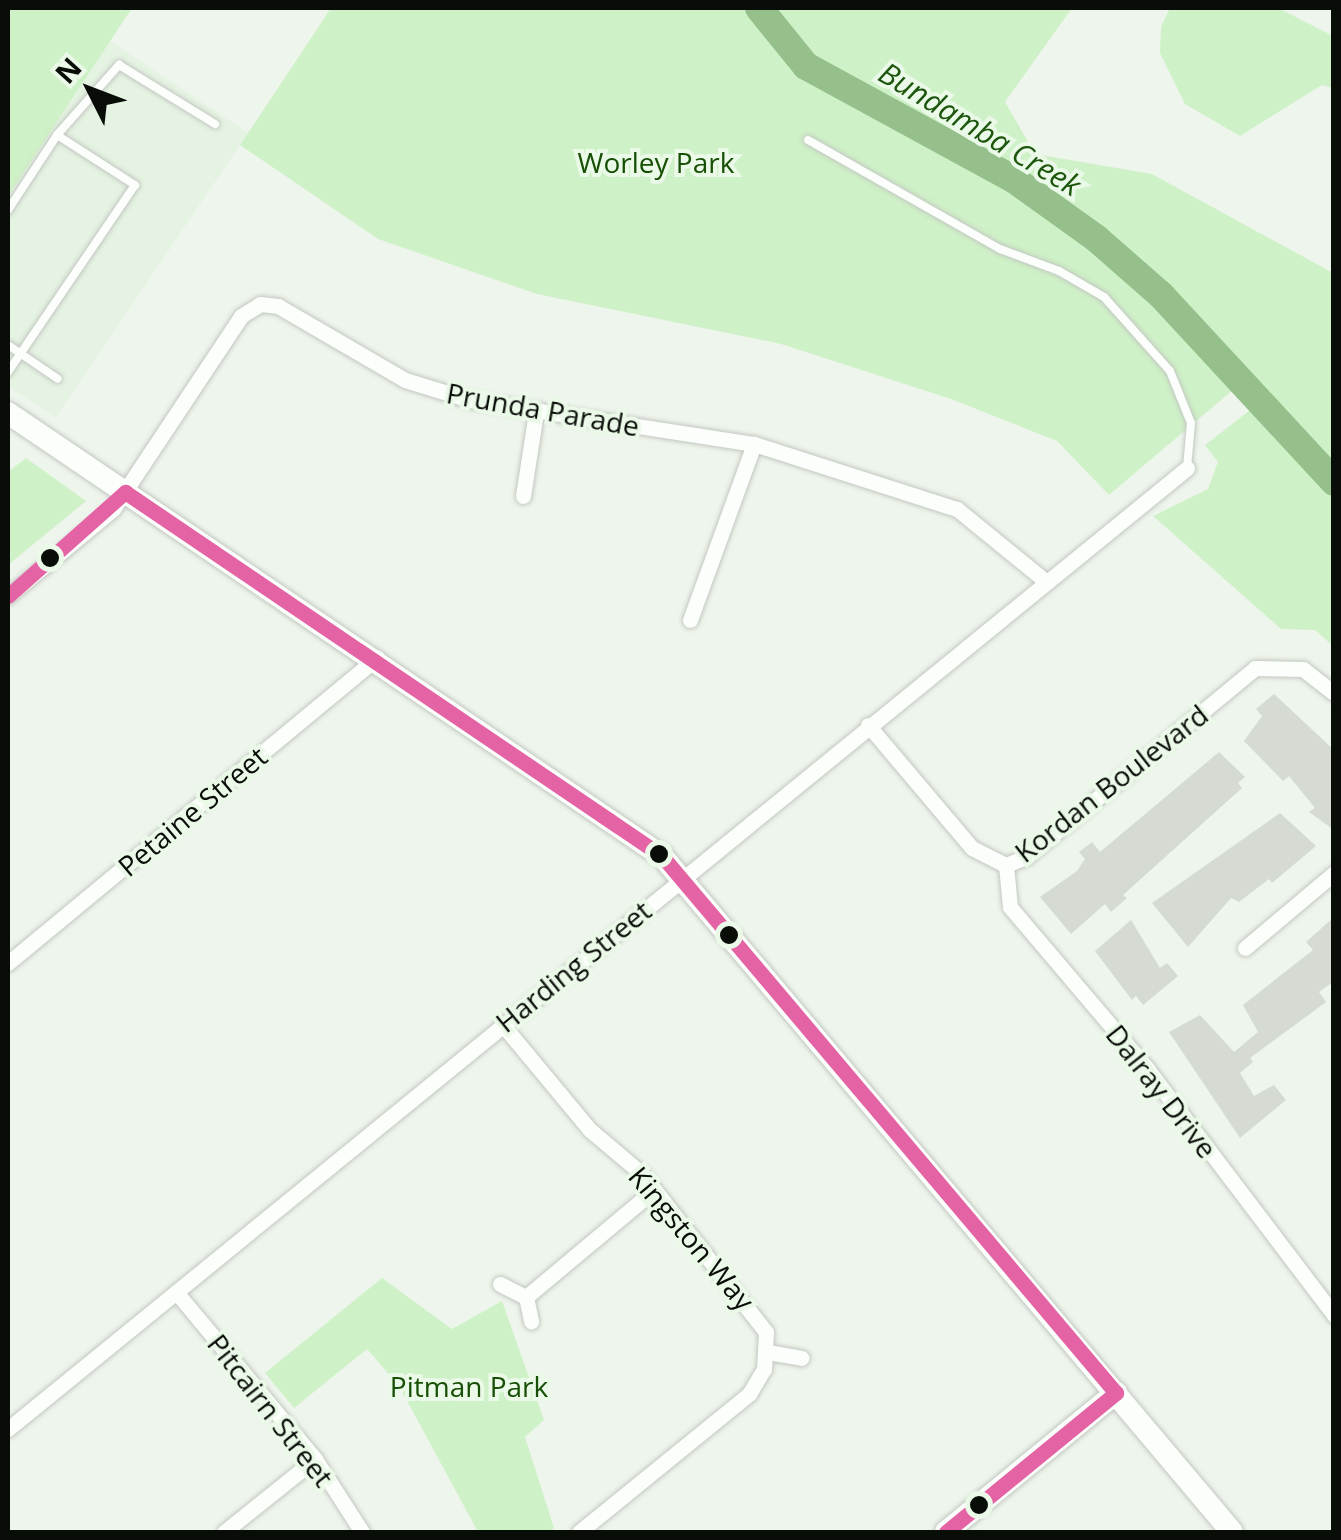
<!DOCTYPE html>
<html>
<head>
<meta charset="utf-8">
<style>
	body { margin:0 }
	#map { position:relative; width:1341px; height:1540px; overflow:hidden; background:#eef5ec; font-family:"Open Sans",sans-serif }
	div>[style] { position:absolute }
	[style*='--x'] { left:calc(var(--x)*1px); top:calc(var(--y)*1px); width:calc(var(--w)*1px); rotate:calc(var(--a)*1deg) }
	.built>* { inset:0; background:#e5f3e2 }
	.green>* { inset:0; background:#cff1c7 }
	.river>* { height:28px; margin:-14px; padding:0 14px; transform-origin:14px; border-radius:14px; background:#95c08c }
	.building>* { inset:0; background:#d5dad3 }
	.roads { filter:drop-shadow(0 0 2px #c2c8c1) drop-shadow(0 0 2px #c2c8c1) }
	.lane>* { height:8px; margin:-4px; padding:0 4px; transform-origin:4px; border-radius:4px; background:#fcfefc }
	.street>* { height:15px; margin:-7.5px; padding:0 7.5px; transform-origin:7.5px; border-radius:7.5px; background:#fcfefc }
	.secondary>* { height:22px; margin:-11px; padding:0 11px; transform-origin:11px; border-radius:11px; background:#fcfefc }
	.bus-1>* { height:15px; margin:-7.5px; padding:0 7.5px; transform-origin:7.5px; border-radius:7.5px; background:#e463a4 }
	.dots>* { width:28px; height:28px; translate:-50% -50%; box-sizing:border-box; border:5px solid #ebf9e8; border-radius:50% }
	span { translate:-50% -50%; white-space:nowrap; text-align:center; line-height:1.15; -webkit-text-stroke:8px #ebf9e8; paint-order:stroke }
	.park-label { font-size:28px; color:#175005 }
	.street-label { font-size:28px; color:#090d08 }
	.water-label { font-size:30px; color:#1d560d; font-style:italic }
	.frame { position:absolute; inset:0; border:10px solid #090d08; pointer-events:none }
	.north { position:absolute; left:40px; top:40px; width:100px; height:100px; -webkit-text-stroke:8px #ebf9e8; paint-order:stroke; rotate:312deg; font-size:28px; font-weight:700; line-height:40px; text-align:center; color:#090d08 }
	.north::after { content:''; display:block; margin:auto; width:35px; height:45px; background:#090d08; clip-path:polygon(50% 0,100% 100%,50% 72%,0 100%) }
</style>
</head>
<body>
<div id="map">
	<div class="built">
		<div style="clip-path:polygon(110px 41px,248px 133px,56px 417px,8px 386px,8px 196px)"></div>
	</div>
	<div class="green">
		<div style="clip-path:polygon(8px 8px,132px 8px,8px 196px)"></div>
		<div style="clip-path:polygon(331px 8px,1072px 8px,1005px 102px,1035px 154px,1152px 174px,1333px 273px,1333px 646px,1315px 630px,1281px 629px,1153px 516px,1208px 489px,1218px 462px,1205px 445px,1254px 407px,1234px 389px,1109px 495px,1057px 441px,951px 399px,781px 344px,537px 294px,378px 239px,240px 145px)"></div>
		<div style="clip-path:polygon(1170px 8px,1278px 8px,1333px 36px,1333px 88px,1322px 85px,1240px 136px,1185px 104px,1160px 53px,1161px 27px)"></div>
		<div style="clip-path:polygon(26px 458px,86px 501px,8px 565px,8px 472px)"></div>
		<div style="clip-path:polygon(382px 1278px,452px 1329px,502px 1301px,544px 1420px,525px 1437px,554px 1528px,549px 1532px,478px 1532px,399px 1386px,367px 1349px,294px 1408px,265px 1373px)"></div>
	</div>
	<div class="river">
		<div style="--x:759;--y:8;--w:75;--a:51"></div>
		<div style="--x:806;--y:66;--w:238;--a:28.6"></div>
		<div style="--x:1015;--y:180;--w:101;--a:35.7"></div>
		<div style="--x:1097;--y:239;--w:85;--a:41.2"></div>
		<div style="--x:1161;--y:295;--w:255;--a:47.2"></div>
	</div>
	<div class="building">
		<div style="clip-path:polygon(1274px 694px,1334px 750px,1334px 830px,1309px 812px,1315px 808px,1289px 776px,1283px 781px,1244px 741px,1262px 716px,1256px 709px)"></div>
		<div style="clip-path:polygon(1219px 752px,1245px 777px,1238px 783px,1242px 788px,1123px 895px,1127px 898px,1111px 912px,1105px 904px,1071px 934px,1040px 897px,1077px 871px,1085px 859px,1079px 852px,1092px 842px,1100px 852px)"></div>
		<div style="clip-path:polygon(1280px 813px,1316px 846px,1272px 883px,1269px 879px,1239px 902px,1231px 898px,1188px 947px,1152px 903px)"></div>
		<div style="clip-path:polygon(1334px 917px,1334px 981px,1319px 992px,1326px 1002px,1250px 1058px,1253px 1062px,1240px 1073px,1254px 1096px,1274px 1085px,1286px 1100px,1240px 1138px,1169px 1032px,1200px 1015px,1234px 1052px,1258px 1032px,1243px 1005px,1313px 950px,1306px 942px)"></div>
		<div style="clip-path:polygon(1131px 920px,1160px 968px,1167px 963px,1178px 976px,1143px 1005px,1136px 996px,1132px 1000px,1095px 951px)"></div>
	</div>
	<div class="roads">
		<div class="lane">
			<div style="--x:57;--y:135;--w:94;--a:-48.5"></div>
			<div style="--x:119;--y:65;--w:113;--a:31.6"></div>
			<div style="--x:808;--y:140;--w:221;--a:29.6"></div>
			<div style="--x:1000;--y:249;--w:63;--a:20.4"></div>
			<div style="--x:1059;--y:271;--w:52;--a:30"></div>
			<div style="--x:1104;--y:297;--w:99;--a:48.3"></div>
			<div style="--x:1170;--y:371;--w:56;--a:68"></div>
			<div style="--x:1191;--y:423;--w:45;--a:95.1"></div>
			<div style="--x:8;--y:210;--w:90;--a:-56.8"></div>
			<div style="--x:57;--y:135;--w:93;--a:32.7"></div>
			<div style="--x:135;--y:185;--w:226;--a:124.2"></div>
			<div style="--x:8;--y:345;--w:60;--a:34.2"></div>
		</div>
		<div class="street">
			<div style="--x:523;--y:496;--w:85;--a:-81.2"></div>
			<div style="--x:8;--y:596;--w:136;--a:-39.6"></div>
			<div style="--x:113;--y:509;--w:232;--a:-56.4"></div>
			<div style="--x:241;--y:316;--w:22;--a:-32"></div>
			<div style="--x:260;--y:304;--w:18;--a:6"></div>
			<div style="--x:278;--y:306;--w:147;--a:30.2"></div>
			<div style="--x:405;--y:380;--w:68;--a:17.1"></div>
			<div style="--x:470;--y:400;--w:287;--a:8.8"></div>
			<div style="--x:754;--y:444;--w:213;--a:17.8"></div>
			<div style="--x:957;--y:509;--w:112;--a:39.2"></div>
			<div style="--x:690;--y:620;--w:187;--a:-70"></div>
			<div style="--x:868;--y:725;--w:161;--a:49.8"></div>
			<div style="--x:972;--y:848;--w:38;--a:27"></div>
			<div style="--x:1006;--y:865;--w:22;--a:-22"></div>
			<div style="--x:1026;--y:857;--w:297;--a:-39.5"></div>
			<div style="--x:1255;--y:668;--w:48;--a:1.2"></div>
			<div style="--x:1303;--y:669;--w:39;--a:38"></div>
			<div style="--x:1006;--y:865;--w:42;--a:84.6"></div>
			<div style="--x:1010;--y:907;--w:214;--a:49.7"></div>
			<div style="--x:1148;--y:1070;--w:308;--a:52.8"></div>
			<div style="--x:1245;--y:948;--w:116;--a:-40.1"></div>
			<div style="--x:8;--y:963;--w:479;--a:-39.6"></div>
			<div style="--x:502;--y:1024;--w:138;--a:50.3"></div>
			<div style="--x:590;--y:1130;--w:68;--a:40.2"></div>
			<div style="--x:642;--y:1174;--w:201;--a:51.9"></div>
			<div style="--x:766;--y:1332;--w:37;--a:93"></div>
			<div style="--x:764;--y:1369;--w:29;--a:121"></div>
			<div style="--x:749;--y:1394;--w:219;--a:140.9"></div>
			<div style="--x:500;--y:1284;--w:29;--a:27"></div>
			<div style="--x:526;--y:1297;--w:25;--a:78"></div>
			<div style="--x:176;--y:1292;--w:217;--a:50.2"></div>
			<div style="--x:315;--y:1459;--w:87;--a:57.2"></div>
			<div style="--x:526;--y:1297;--w:167;--a:-39.9"></div>
			<div style="--x:768;--y:1352;--w:34;--a:10"></div>
			<div style="--x:8;--y:1429;--w:1521;--a:-39.18"></div>
			<div style="--x:224;--y:1532;--w:117;--a:-38.7"></div>
		</div>
		<div class="secondary">
			<div style="--x:8;--y:413;--w:790;--a:34.11"></div>
			<div style="--x:662;--y:856;--w:884;--a:49.86"></div>
			<div style="--x:946;--y:1532;--w:220;--a:-39.3"></div>
		</div>
	</div>
	<div class="bus-1">
		<div style="--x:125;--y:492;--w:649;--a:34.13"></div>
		<div style="--x:662;--y:856;--w:703;--a:49.79"></div>
		<div style="--x:8;--y:596;--w:157;--a:-41.6"></div>
		<div style="--x:946;--y:1532;--w:220;--a:-39.3"></div>
	</div>
	<div class="dots">
		<div style="left:50px;top:558px;background:#090d08"></div>
		<div style="left:659px;top:854px;background:#090d08"></div>
		<div style="left:729px;top:935px;background:#090d08"></div>
		<div style="left:979px;top:1505px;background:#090d08"></div>
	</div>
	<div class="park-label">
		<span style="left:656px;top:162px">Worley Park</span>
		<span style="left:469px;top:1386px">Pitman Park</span>
	</div>
	<div class="street-label">
		<span style="left:543px;top:409px;rotate:10deg">Prunda Parade</span>
		<span style="left:1111px;top:783px;rotate:-38deg">Kordan Boulevard</span>
		<span style="left:192px;top:811px;rotate:-40deg">Petaine Street</span>
		<span style="left:573px;top:966px;rotate:-39deg">Harding Street</span>
		<span style="left:1162px;top:1091px;rotate:52deg">Dalray Drive</span>
		<span style="left:692px;top:1238px;rotate:50deg">Kingston Way</span>
		<span style="left:271px;top:1410px;rotate:52deg">Pitcairn Street</span>
	</div>
	<div class="water-label">
		<span style="left:980px;top:129px;rotate:31deg">Bundamba Creek</span>
	</div>
	<div class="frame"></div>
	<div class="north">N</div>
</div>
</body>
</html>
